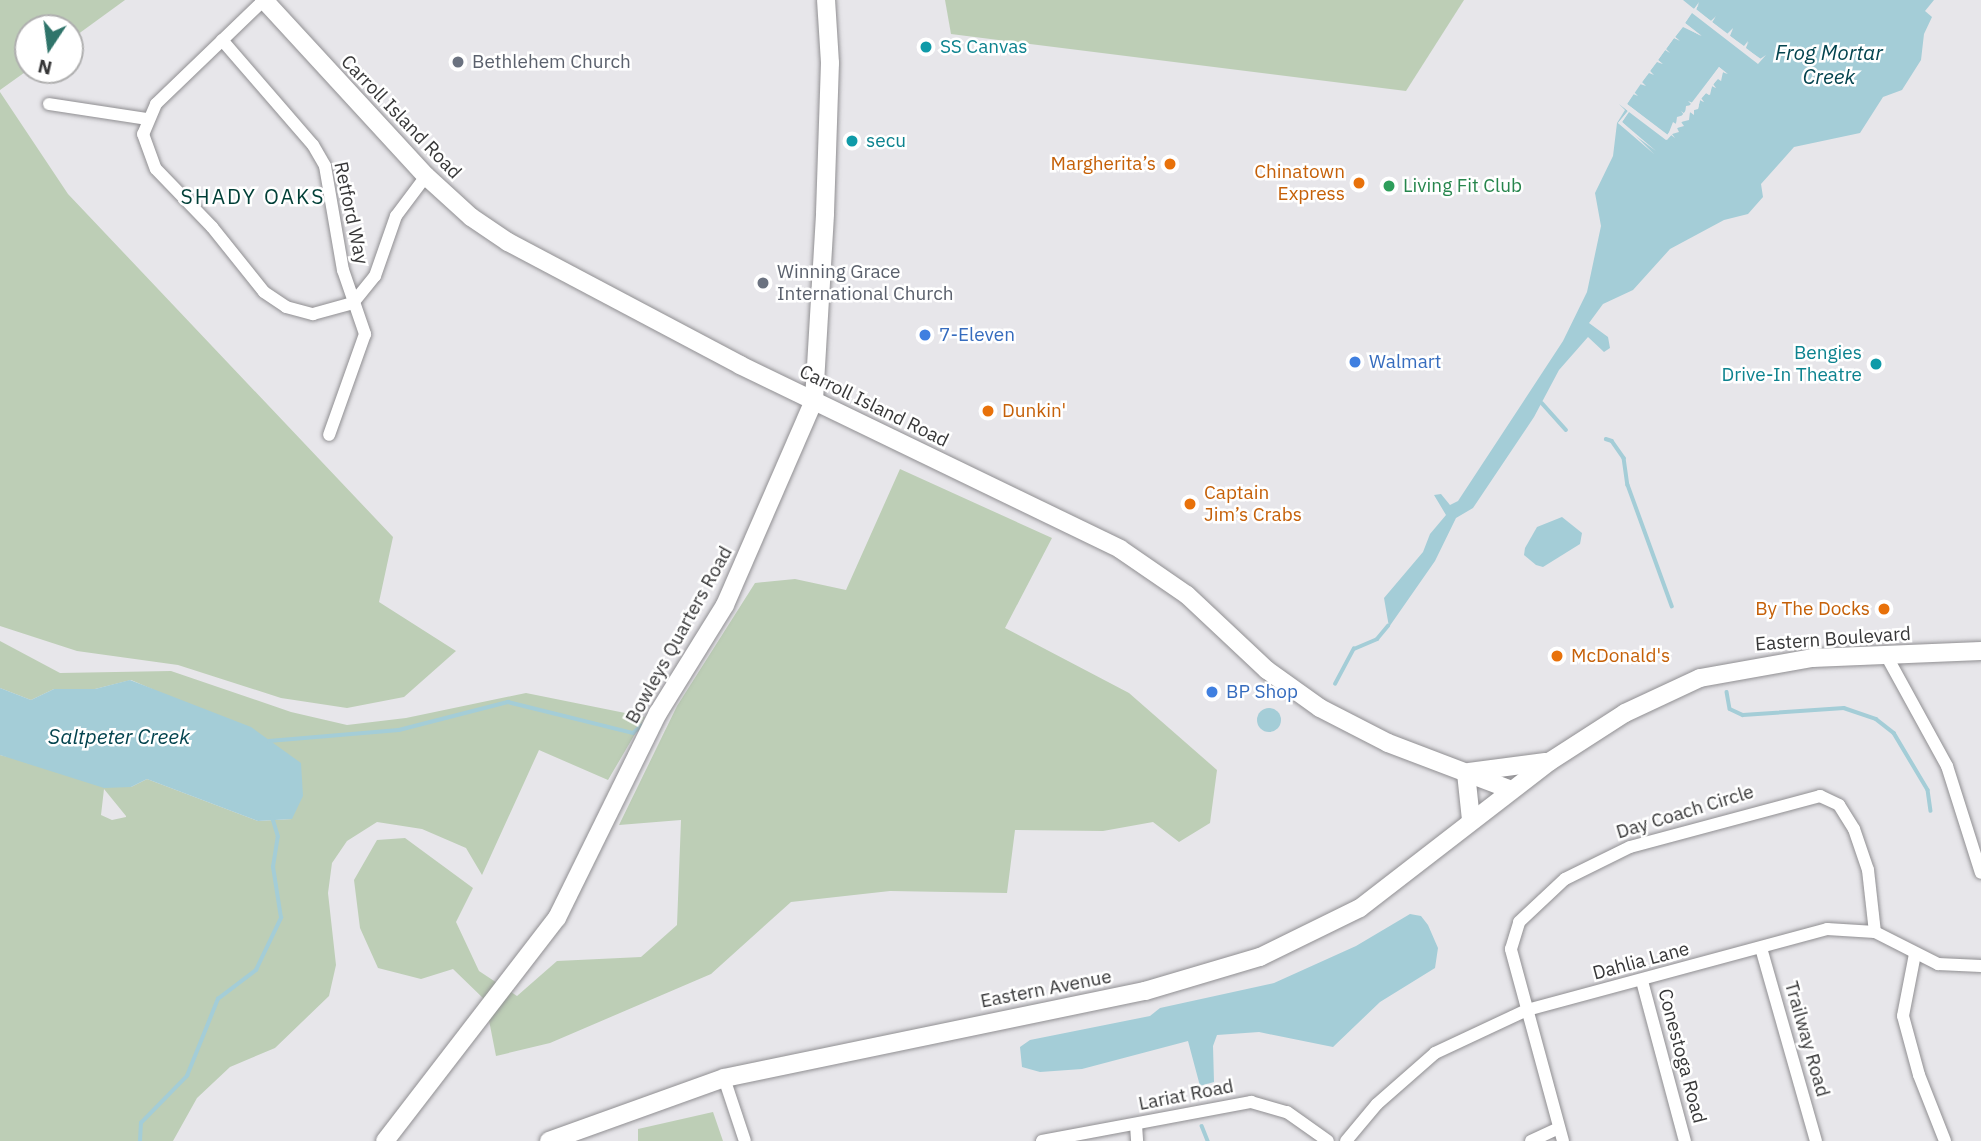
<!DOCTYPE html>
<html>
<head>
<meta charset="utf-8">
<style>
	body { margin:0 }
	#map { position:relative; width:1981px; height:1141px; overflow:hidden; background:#e7e6ea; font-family:"IBM Plex Sans",sans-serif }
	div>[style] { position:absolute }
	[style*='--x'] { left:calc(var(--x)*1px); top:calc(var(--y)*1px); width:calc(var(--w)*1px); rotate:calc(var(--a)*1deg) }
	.green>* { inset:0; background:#bdceb6 }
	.water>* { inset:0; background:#a4cdd7 }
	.round { border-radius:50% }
	.pier>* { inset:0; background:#e7e6ea }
	.stream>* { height:3.5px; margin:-1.75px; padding:0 1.75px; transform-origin:1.75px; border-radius:1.75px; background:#a4cdd7 }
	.roads { filter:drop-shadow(0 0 2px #908f92) drop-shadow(0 0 2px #908f92) }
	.street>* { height:12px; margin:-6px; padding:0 6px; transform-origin:6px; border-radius:6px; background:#fff }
	.secondary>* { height:18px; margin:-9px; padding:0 9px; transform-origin:9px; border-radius:9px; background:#fff }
	.dots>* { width:19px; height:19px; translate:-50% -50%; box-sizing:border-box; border:4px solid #fff; border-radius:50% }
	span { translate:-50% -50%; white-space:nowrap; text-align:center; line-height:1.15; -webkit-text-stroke:5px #fff; paint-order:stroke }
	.culture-label { font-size:19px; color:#0d838f }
	.left { translate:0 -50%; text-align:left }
	.right { translate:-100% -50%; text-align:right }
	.worship-label { font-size:19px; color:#5b616d }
	.street-label { font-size:19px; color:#373738 }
	.food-label { font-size:19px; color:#c56008 }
	.leisure-label { font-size:19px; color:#27864d }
	.shop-label { font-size:19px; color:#366cbe }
	.water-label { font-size:21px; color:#04444f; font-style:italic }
	.neighbourhood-label { font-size:21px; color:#003f37; letter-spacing:2px }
	.north { position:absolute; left:14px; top:14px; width:70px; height:70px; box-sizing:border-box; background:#fff; border:2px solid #afafaf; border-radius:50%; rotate:193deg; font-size:19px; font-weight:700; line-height:28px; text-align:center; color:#373738 }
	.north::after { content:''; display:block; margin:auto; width:24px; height:32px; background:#2f746a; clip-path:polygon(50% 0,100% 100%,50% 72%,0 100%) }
</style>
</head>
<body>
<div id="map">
	<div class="green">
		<div style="clip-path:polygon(0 0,125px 0,70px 40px,70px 28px,28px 28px,28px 70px,0 90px)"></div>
		<div style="clip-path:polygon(945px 0,1464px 0,1406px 91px,951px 34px)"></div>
		<div style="clip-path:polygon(0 92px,68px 194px,393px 537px,379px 602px,456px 651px,404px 697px,347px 708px,281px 698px,178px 665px,77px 651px,0 626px)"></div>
		<div style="clip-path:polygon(900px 469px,1052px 538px,1005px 628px,1129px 693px,1217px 770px,1210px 823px,1179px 842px,1153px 822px,1103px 831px,1015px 830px,1007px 893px,890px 891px,791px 902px,711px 974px,550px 1043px,496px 1056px,485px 1000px,453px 969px,421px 979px,378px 968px,360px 928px,354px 880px,377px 840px,405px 838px,473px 888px,456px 922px,479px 971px,517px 996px,557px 961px,641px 957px,677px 925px,681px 820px,619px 825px,677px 706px,755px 583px,795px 579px,846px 590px)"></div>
		<div style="clip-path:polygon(evenodd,0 641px,60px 673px,171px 671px,291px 712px,347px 725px,406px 718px,526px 693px,645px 717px,608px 780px,539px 750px,482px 875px,466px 848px,422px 829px,377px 822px,347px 841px,332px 863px,328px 893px,336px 965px,329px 996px,275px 1048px,230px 1067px,197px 1098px,173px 1141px,0 1141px,0 755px,131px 787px,147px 779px,258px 821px,292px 819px,152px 689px,131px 680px,95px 689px,54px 689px,31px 700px,0 688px,0 641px,104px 789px,126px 816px,126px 817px,112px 820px,101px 815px,104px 789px)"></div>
		<div style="clip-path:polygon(713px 1112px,723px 1141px,638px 1141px,638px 1129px)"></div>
	</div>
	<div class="water">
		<div style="clip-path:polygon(1683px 0,1934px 0,1925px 11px,1932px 17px,1924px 34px,1921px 60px,1902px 90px,1883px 97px,1860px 133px,1794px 147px,1761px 184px,1763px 197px,1748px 214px,1724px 220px,1670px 249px,1633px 290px,1603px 304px,1589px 323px,1608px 337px,1610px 348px,1604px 352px,1588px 337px,1559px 370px,1534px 417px,1473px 508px,1456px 518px,1435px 561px,1389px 627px,1384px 598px,1423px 552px,1430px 534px,1446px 515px,1434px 495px,1441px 494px,1450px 505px,1458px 501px,1563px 341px,1587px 292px,1601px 226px,1595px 193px,1613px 156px,1617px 123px,1625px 110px,1619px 104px,1628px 111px,1618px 123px,1656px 151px,1622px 122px,1629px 111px,1667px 140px,1681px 124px,1684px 126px,1681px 123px,1690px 112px,1694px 114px,1691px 111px,1698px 109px,1700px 100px,1704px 102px,1701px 99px,1706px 93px,1709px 95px,1712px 86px,1716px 88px,1713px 85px,1718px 78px,1722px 81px,1719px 78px,1723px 72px,1727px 74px,1719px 67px,1667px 135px,1627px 104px,1649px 72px,1652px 74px,1650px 71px,1657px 61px,1662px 64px,1658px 60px,1674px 38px,1679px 40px,1675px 37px,1683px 26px,1701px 36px,1685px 23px,1692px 12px,1758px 63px,1761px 59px,1745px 48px,1749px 42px,1744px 47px,1729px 35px,1733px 29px,1728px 34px,1712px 22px,1715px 18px,1711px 21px,1696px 9px,1699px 4px,1694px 9px)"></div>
		<div style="clip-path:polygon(1562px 517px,1582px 533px,1580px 544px,1543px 567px,1536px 565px,1524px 555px,1525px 548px,1537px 527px)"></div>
		<div style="clip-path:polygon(130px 680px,251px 727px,301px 763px,303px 796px,292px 819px,258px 821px,147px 779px,131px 787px,104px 788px,0 755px,0 688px,31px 700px,54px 689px,95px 689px)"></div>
		<div class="round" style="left:1257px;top:708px;width:24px;height:24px"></div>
		<div style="clip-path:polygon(1410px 914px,1421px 916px,1428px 925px,1438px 948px,1435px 968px,1380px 1002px,1333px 1047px,1259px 1032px,1217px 1035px,1213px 1046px,1214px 1082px,1200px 1086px,1188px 1041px,1082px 1069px,1040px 1072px,1022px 1067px,1020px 1047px,1030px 1040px,1150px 1016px,1160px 1008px,1274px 983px,1356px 946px)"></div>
	</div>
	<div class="pier">
		<div style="clip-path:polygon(1680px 0,1694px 9px,1699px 2px,1696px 10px,1711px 21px,1716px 16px,1712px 22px,1727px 34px,1733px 28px,1730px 36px,1744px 46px,1748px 41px,1746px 48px,1760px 59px,1766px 55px,1758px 64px,1692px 13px,1685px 23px,1702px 36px,1683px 27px,1675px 37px,1680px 41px,1674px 38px,1666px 49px,1670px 53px,1665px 50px,1658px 60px,1663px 64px,1657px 62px,1650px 71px,1654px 75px,1649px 73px,1642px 82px,1646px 86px,1640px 84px,1634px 92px,1638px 96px,1633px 94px,1627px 104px,1668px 135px,1673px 122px,1676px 124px,1677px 117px,1684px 115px,1681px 111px,1685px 114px,1686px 106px,1692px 105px,1688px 101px,1693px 103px,1719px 67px,1728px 74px,1723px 72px,1721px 81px,1718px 79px,1713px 84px,1716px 88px,1712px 86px,1710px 95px,1706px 93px,1701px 98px,1704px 102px,1700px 100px,1698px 109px,1694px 107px,1694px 115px,1690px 112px,1689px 120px,1681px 122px,1684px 126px,1677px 128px,1679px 132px,1672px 134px,1675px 138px,1671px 135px,1666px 140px,1629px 112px,1622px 122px,1654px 154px,1618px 123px,1628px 111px,1616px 101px,1619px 98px,1624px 101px,1690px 11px)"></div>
	</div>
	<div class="stream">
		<div style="--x:1542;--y:403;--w:36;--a:48"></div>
		<div style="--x:1606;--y:439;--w:6;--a:18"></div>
		<div style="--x:1612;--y:441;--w:21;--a:55"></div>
		<div style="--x:1624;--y:458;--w:27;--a:82"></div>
		<div style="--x:1628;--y:485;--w:129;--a:70"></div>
		<div style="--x:1335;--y:684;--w:40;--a:-62"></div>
		<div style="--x:1354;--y:649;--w:25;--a:-23"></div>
		<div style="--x:1377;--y:639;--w:17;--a:-50"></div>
		<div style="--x:1727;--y:692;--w:17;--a:80"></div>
		<div style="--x:1730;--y:709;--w:14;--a:25"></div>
		<div style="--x:1743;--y:715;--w:101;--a:-4"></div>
		<div style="--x:1844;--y:708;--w:34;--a:19"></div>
		<div style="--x:1876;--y:719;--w:23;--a:38"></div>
		<div style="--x:1894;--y:733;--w:66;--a:59.2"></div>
		<div style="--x:1928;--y:790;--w:21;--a:82"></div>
		<div style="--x:269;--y:741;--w:130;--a:-4.8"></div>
		<div style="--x:399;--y:730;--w:113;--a:-14.4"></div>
		<div style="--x:508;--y:702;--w:129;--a:13.9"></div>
		<div style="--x:633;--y:733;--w:11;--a:-41"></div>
		<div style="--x:1202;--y:1126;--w:16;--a:68"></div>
		<div style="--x:140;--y:1141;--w:18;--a:-87"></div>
		<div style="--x:141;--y:1123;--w:66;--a:-45.6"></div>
		<div style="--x:187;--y:1076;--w:83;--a:-68.1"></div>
		<div style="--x:218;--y:999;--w:48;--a:-37.3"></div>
		<div style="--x:256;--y:970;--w:58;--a:-64.3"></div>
		<div style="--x:281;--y:918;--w:52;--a:-98.9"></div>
		<div style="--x:273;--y:867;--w:30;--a:-81"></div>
		<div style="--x:278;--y:837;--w:21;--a:-107"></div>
	</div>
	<div class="roads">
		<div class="street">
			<div style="--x:264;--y:0;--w:150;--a:136.1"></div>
			<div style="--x:156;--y:104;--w:33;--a:113"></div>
			<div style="--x:143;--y:134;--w:37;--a:70"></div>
			<div style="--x:156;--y:169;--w:81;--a:46"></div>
			<div style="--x:212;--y:227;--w:83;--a:51.3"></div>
			<div style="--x:264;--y:292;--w:27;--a:34"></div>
			<div style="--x:286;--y:307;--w:28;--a:15"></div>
			<div style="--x:313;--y:314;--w:41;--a:-15.4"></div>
			<div style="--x:353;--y:303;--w:35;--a:-51"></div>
			<div style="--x:375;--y:276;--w:64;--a:-70.7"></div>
			<div style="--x:396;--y:216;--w:50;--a:-53.1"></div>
			<div style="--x:222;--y:40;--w:139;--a:49.1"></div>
			<div style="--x:313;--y:145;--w:24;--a:60"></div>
			<div style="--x:325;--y:166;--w:106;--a:80.2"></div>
			<div style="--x:343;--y:270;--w:68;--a:71"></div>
			<div style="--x:365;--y:334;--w:107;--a:109.6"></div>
			<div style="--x:49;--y:104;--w:99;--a:8.7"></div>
			<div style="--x:1886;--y:655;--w:127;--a:61.2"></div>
			<div style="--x:1947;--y:766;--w:112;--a:72.4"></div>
			<div style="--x:1761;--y:948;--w:201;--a:74.1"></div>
			<div style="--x:1915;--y:954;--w:63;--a:101"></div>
			<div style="--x:1903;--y:1016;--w:61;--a:74.8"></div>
			<div style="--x:1919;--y:1075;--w:71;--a:68.5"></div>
			<div style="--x:1642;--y:981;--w:166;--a:75"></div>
			<div style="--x:724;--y:1078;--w:66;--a:71.6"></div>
			<div style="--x:1136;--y:1125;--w:16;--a:86"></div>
			<div style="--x:1042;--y:1141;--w:213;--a:-10.6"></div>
			<div style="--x:1251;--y:1102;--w:37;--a:16"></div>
			<div style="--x:1287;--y:1112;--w:50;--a:35.3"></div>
			<div style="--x:1346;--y:1141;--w:48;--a:-50"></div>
			<div style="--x:1377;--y:1104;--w:77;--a:-41.3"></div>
			<div style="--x:1435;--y:1053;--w:102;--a:-25.1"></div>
			<div style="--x:1527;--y:1010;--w:311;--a:-15.1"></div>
			<div style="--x:1827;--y:929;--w:48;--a:3.6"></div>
			<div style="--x:1875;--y:932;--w:71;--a:26.9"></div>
			<div style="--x:1938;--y:964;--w:43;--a:2.7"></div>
			<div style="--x:1531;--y:1141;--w:31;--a:-25"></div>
			<div style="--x:1563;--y:1141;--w:199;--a:-105.2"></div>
			<div style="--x:1511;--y:949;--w:28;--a:-73"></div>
			<div style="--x:1519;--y:922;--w:63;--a:-43.1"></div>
			<div style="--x:1565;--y:879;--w:72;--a:-26.2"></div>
			<div style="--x:1630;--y:847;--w:197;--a:-15"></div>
			<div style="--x:1820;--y:796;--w:21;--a:25"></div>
			<div style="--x:1839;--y:805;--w:28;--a:58"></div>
			<div style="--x:1854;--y:829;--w:43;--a:71.1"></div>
			<div style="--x:1868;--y:870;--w:62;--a:83.6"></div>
		</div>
		<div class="secondary">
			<div style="--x:264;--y:0;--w:239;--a:47.4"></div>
			<div style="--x:426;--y:176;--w:61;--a:42.3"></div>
			<div style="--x:471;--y:217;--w:45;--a:34"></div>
			<div style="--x:508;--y:242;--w:263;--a:27.9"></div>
			<div style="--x:740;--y:365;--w:422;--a:25.8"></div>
			<div style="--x:1120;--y:549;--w:81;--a:34.5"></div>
			<div style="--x:1187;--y:595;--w:110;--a:43.2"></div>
			<div style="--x:1267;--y:670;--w:65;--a:35.6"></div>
			<div style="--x:1320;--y:708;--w:76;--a:27.2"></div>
			<div style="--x:1388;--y:743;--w:129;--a:20.8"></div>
			<div style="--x:1469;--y:772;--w:77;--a:-7.5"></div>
			<div style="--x:1466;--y:773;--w:47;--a:83.9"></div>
			<div style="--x:385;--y:1141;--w:282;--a:-52.4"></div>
			<div style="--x:557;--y:918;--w:229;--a:-63.8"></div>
			<div style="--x:658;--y:713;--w:127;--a:-58.2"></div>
			<div style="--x:725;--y:605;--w:223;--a:-66.5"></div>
			<div style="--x:814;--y:400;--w:187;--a:-86.6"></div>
			<div style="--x:825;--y:213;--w:150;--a:-88.1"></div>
			<div style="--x:830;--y:63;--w:63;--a:-93.6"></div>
			<div style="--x:549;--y:1141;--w:186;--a:-19.8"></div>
			<div style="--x:724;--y:1078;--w:430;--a:-11.7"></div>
			<div style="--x:1145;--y:991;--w:120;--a:-16.5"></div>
			<div style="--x:1260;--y:957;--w:111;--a:-26.1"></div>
			<div style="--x:1360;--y:908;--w:239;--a:-37.7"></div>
			<div style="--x:1549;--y:762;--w:90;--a:-32.8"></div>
			<div style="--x:1625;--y:713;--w:83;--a:-25"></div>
			<div style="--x:1700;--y:678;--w:114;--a:-10.1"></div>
			<div style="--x:1812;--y:658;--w:169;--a:-2.4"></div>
		</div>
	</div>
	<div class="dots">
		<div style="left:926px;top:47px;background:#0f9aa8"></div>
		<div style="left:458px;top:62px;background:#6b7280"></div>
		<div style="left:852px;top:141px;background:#0f9aa8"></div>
		<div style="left:1170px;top:164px;background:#e8710a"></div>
		<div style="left:1359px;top:183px;background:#e8710a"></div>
		<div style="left:1389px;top:186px;background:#2e9e5b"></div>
		<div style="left:763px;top:283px;background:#6b7280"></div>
		<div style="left:925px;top:335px;background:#3f7fe0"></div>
		<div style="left:1355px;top:362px;background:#3f7fe0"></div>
		<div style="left:1876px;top:364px;background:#0f9aa8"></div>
		<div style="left:988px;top:411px;background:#e8710a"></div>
		<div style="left:1190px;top:504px;background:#e8710a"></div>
		<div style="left:1884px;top:609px;background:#e8710a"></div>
		<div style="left:1557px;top:656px;background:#e8710a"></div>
		<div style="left:1212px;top:692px;background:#3f7fe0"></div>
	</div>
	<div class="culture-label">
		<span class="left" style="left:940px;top:47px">SS Canvas</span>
		<span class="left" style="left:866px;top:141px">secu</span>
		<span class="right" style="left:1862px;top:364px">Bengies<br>Drive-In Theatre</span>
	</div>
	<div class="worship-label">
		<span class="left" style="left:472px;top:62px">Bethlehem Church</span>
		<span class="left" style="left:777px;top:283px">Winning Grace<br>International Church</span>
	</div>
	<div class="street-label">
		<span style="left:401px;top:117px;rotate:46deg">Carroll Island Road</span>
		<span style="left:351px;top:213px;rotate:78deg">Retford Way</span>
		<span style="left:874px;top:406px;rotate:26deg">Carroll Island Road</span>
		<span style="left:679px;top:635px;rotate:-61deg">Bowleys Quarters Road</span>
		<span style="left:1833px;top:639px;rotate:-4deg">Eastern Boulevard</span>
		<span style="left:1685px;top:812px;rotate:-17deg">Day Coach Circle</span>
		<span style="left:1641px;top:961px;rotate:-15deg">Dahlia Lane</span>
		<span style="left:1046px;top:989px;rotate:-11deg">Eastern Avenue</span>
		<span style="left:1807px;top:1039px;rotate:74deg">Trailway Road</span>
		<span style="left:1682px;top:1056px;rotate:75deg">Conestoga Road</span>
		<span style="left:1186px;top:1095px;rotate:-11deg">Lariat Road</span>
	</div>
	<div class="food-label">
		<span class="right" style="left:1156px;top:164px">Margherita’s</span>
		<span class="right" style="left:1345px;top:183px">Chinatown<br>Express</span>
		<span class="left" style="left:1002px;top:411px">Dunkin'</span>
		<span class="left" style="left:1204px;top:504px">Captain<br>Jim’s Crabs</span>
		<span class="right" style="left:1870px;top:609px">By The Docks</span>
		<span class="left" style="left:1571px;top:656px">McDonald's</span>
	</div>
	<div class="leisure-label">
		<span class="left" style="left:1403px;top:186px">Living Fit Club</span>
	</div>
	<div class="shop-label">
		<span class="left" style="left:939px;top:335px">7-Eleven</span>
		<span class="left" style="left:1369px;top:362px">Walmart</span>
		<span class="left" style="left:1226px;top:692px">BP Shop</span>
	</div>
	<div class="water-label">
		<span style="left:1829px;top:64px">Frog Mortar<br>Creek</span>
		<span style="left:119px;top:736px">Saltpeter Creek</span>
	</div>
	<div class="neighbourhood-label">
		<span style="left:253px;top:196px">SHADY OAKS</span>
	</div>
	<div class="north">N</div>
</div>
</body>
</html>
